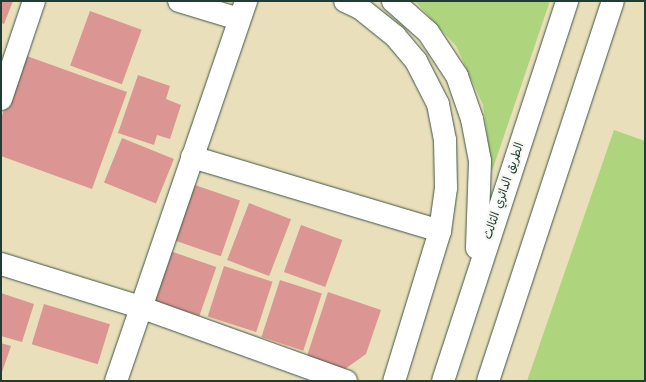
<!DOCTYPE html>
<html>
<head>
<meta charset="utf-8">
<style>
	body { margin:0 }
	#map { position:relative; width:646px; height:382px; overflow:hidden; background:#e9dfba; font-family:Kalam,"Playpen Sans Arabic",sans-serif }
	div>[style] { position:absolute }
	[style*='--x'] { left:calc(var(--x)*1px); top:calc(var(--y)*1px); width:calc(var(--w)*1px); rotate:calc(var(--a)*1deg) }
	.green>* { inset:0; background:#aed47d }
	.building>* { inset:0; background:#db9693; transform-origin:0 0 }
	.roads { filter:drop-shadow(0 0 1px #3d5548) drop-shadow(0 0 1px #3d5548) }
	.minor>* { height:22px; margin:-11px; padding:0 11px; transform-origin:11px; border-radius:11px; background:#fff }
	.highway>* { height:22px; margin:-11px; padding:0 11px; transform-origin:11px; border-radius:11px; background:#fff }
	span { translate:-50% -50%; white-space:nowrap; text-align:center; line-height:1.15; -webkit-text-stroke:4px #f6f6f2; paint-order:stroke }
	.street-label { font-size:12px; color:#1f3d34 }
	.frame { position:absolute; inset:0; border:2px solid #1f3d34; pointer-events:none }
</style>
</head>
<body>
<div id="map">
	<div class="green">
		<div style="clip-path:polygon(415px 1px,550px 1px,492px 171px,483px 105px,456px 46px)"></div>
		<div style="clip-path:polygon(614px 130px,645px 141px,645px 381px,527px 381px)"></div>
	</div>
	<div class="building">
		<div style="clip-path:polygon(1px 1px,13px 1px,4px 24px,1px 23px)"></div>
		<div style="left:90px;top:11px;width:55px;height:58px;rotate:20deg"></div>
		<div style="clip-path:polygon(24px 55px,127px 92px,92px 189px,1px 156px,1px 118px)"></div>
		<div style="clip-path:polygon(138px 75px,170px 86px,166px 99px,181px 105px,170px 139px,157px 135px,154px 145px,118px 133px)"></div>
		<div style="left:122px;top:138px;width:56px;height:48px;rotate:22deg"></div>
		<div style="left:189px;top:183px;width:54px;height:59px;rotate:19deg"></div>
		<div style="left:249px;top:203px;width:45px;height:61px;rotate:21deg"></div>
		<div style="left:301px;top:225px;width:44px;height:50px;rotate:20deg"></div>
		<div style="left:170px;top:251px;width:49px;height:52px;rotate:19deg"></div>
		<div style="left:224px;top:266px;width:51px;height:53px;rotate:18deg"></div>
		<div style="left:280px;top:280px;width:44px;height:60px;rotate:18deg"></div>
		<div style="clip-path:polygon(328px 292px,381px 310px,366px 354px,345px 369px,307px 356px)"></div>
		<div style="clip-path:polygon(1px 293px,34px 304px,22px 342px,1px 336px)"></div>
		<div style="left:44px;top:304px;width:69px;height:42px;rotate:17deg"></div>
		<div style="clip-path:polygon(1px 343px,11px 346px,1px 375px)"></div>
	</div>
	<div class="roads">
		<div class="minor">
			<div style="--x:179;--y:1;--w:63;--a:16.7"></div>
			<div style="--x:345;--y:1;--w:17;--a:25"></div>
			<div style="--x:360;--y:8;--w:45;--a:38.7"></div>
			<div style="--x:395;--y:36;--w:33;--a:50"></div>
			<div style="--x:416;--y:61;--w:48;--a:62.9"></div>
			<div style="--x:438;--y:104;--w:37;--a:79"></div>
			<div style="--x:445;--y:140;--w:48;--a:88.8"></div>
			<div style="--x:446;--y:188;--w:43;--a:97.9"></div>
			<div style="--x:1;--y:99;--w:103;--a:-71.4"></div>
			<div style="--x:192;--y:157;--w:259;--a:16.6"></div>
			<div style="--x:440;--y:231;--w:157;--a:107"></div>
			<div style="--x:1;--y:264;--w:145;--a:17.2"></div>
			<div style="--x:140;--y:307;--w:219;--a:19.8"></div>
			<div style="--x:116;--y:381;--w:402;--a:-71.1"></div>
		</div>
		<div class="highway">
			<div style="--x:393;--y:1;--w:47;--a:41.5"></div>
			<div style="--x:428;--y:32;--w:53;--a:56.6"></div>
			<div style="--x:457;--y:76;--w:46;--a:70.8"></div>
			<div style="--x:472;--y:119;--w:43;--a:79.2"></div>
			<div style="--x:480;--y:161;--w:87;--a:92"></div>
			<div style="--x:443;--y:381;--w:400;--a:-71.9"></div>
			<div style="--x:488;--y:381;--w:400;--a:-71.8"></div>
		</div>
	</div>
	<div class="street-label">
		<span style="left:504px;top:191px;rotate:-71deg">الطريق الدائري الثالث</span>
	</div>
	<div class="frame"></div>
</div>
</body>
</html>
